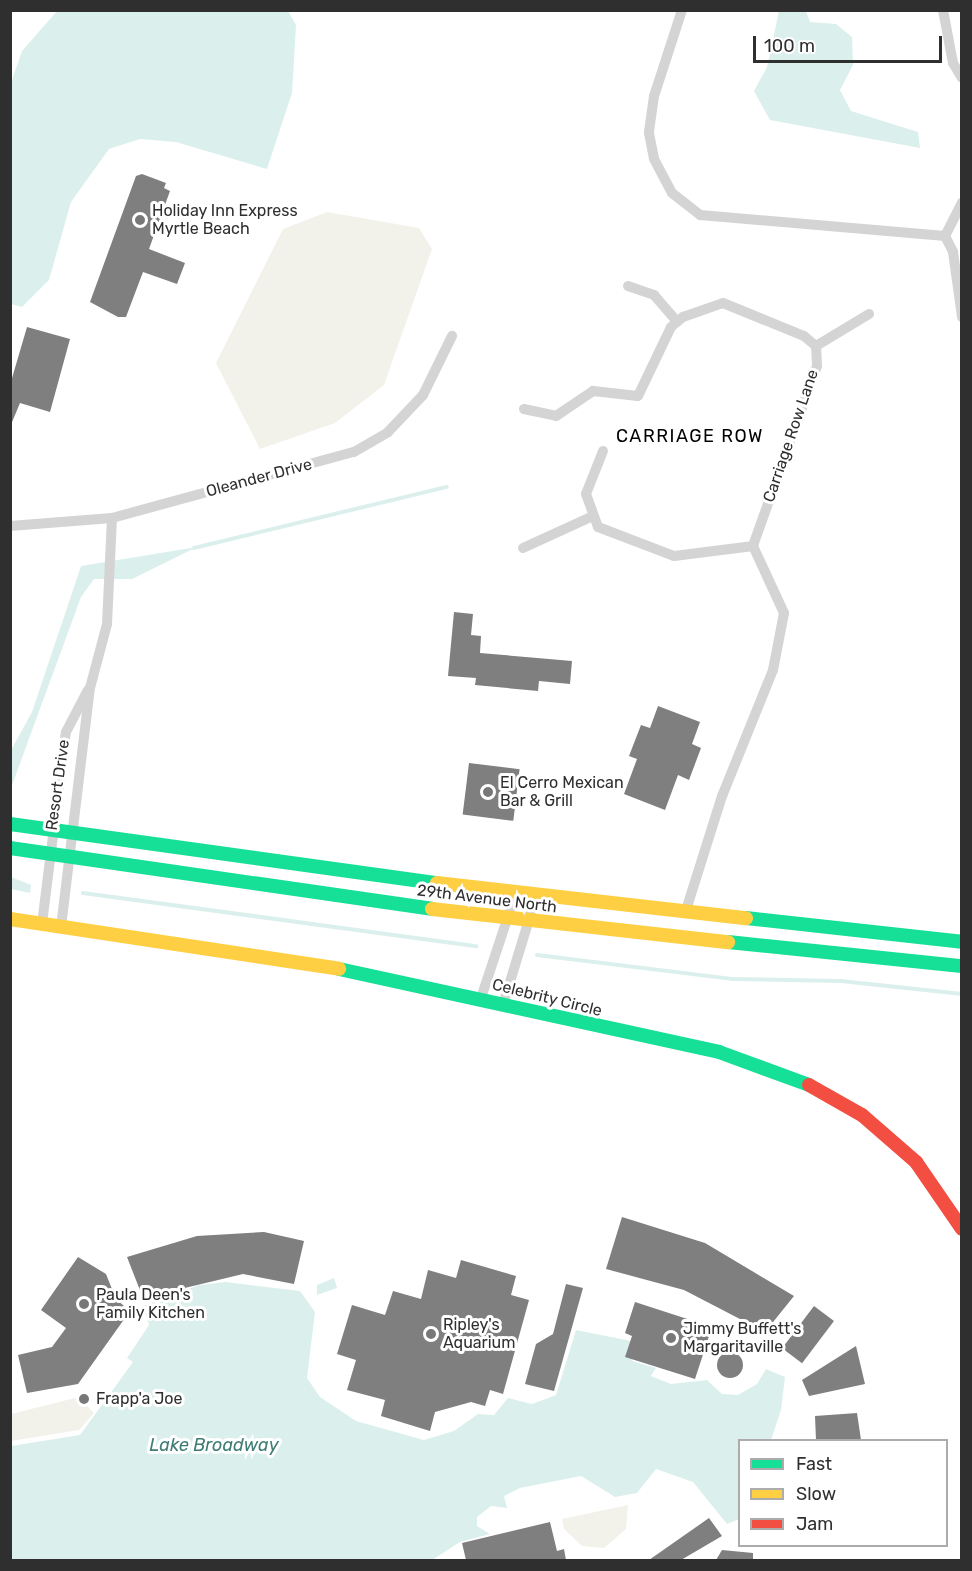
<!DOCTYPE html>
<html>
<head>
<meta charset="utf-8">
<style>
	body { margin:0 }
	#map { position:relative; width:972px; height:1571px; overflow:hidden; background:#fff; font-family:Rubik,sans-serif }
	div>[style] { position:absolute }
	[style*='--x'] { left:calc(var(--x)*1px); top:calc(var(--y)*1px); width:calc(var(--w)*1px); rotate:calc(var(--a)*1deg) }
	.green>* { inset:0; background:#f2f2eb }
	.water>* { inset:0; background:#dbf0ec }
	.stream>* { height:4px; margin:-2px; padding:0 2px; transform-origin:2px; border-radius:2px; background:#dbf0ec }
	.building>* { inset:0; background:#7f7f7f; transform-origin:0 0 }
	.round { border-radius:50% }
	.street>* { height:10px; margin:-5px; padding:0 5px; transform-origin:5px; border-radius:5px; background:#d4d4d4 }
	.fast>* { height:14px; margin:-7px; padding:0 7px; transform-origin:7px; border-radius:7px; background:#16e098 }
	.slow>* { height:14px; margin:-7px; padding:0 7px; transform-origin:7px; border-radius:7px; background:#ffcf43 }
	.jam>* { height:14px; margin:-7px; padding:0 7px; transform-origin:7px; border-radius:7px; background:#f24e42 }
	.dots>* { width:16px; height:16px; translate:-50% -50%; box-sizing:border-box; border:3px solid #fff; border-radius:50% }
	span { translate:-50% -50%; white-space:nowrap; text-align:center; line-height:1.15; -webkit-text-stroke:6px #fff; paint-order:stroke }
	.poi-label { font-size:16px; color:#2f2f2f }
	.left { translate:0 -50%; text-align:left }
	.street-label { font-size:16px; color:#2f2f2f }
	.neighbourhood-label { font-size:18px; color:#000; letter-spacing:1.5px }
	.water-label { font-size:18px; color:#3f7d74; font-style:italic }
	.frame { position:absolute; inset:0; border:12px solid #2f2f2f; pointer-events:none }
	.legend { position:absolute; left:738px; top:1439px; width:210px; height:108px; box-sizing:border-box; background:#fff; border:2px solid #acacac; margin:0; padding:8px 10px; list-style:none; font-size:18px; color:#2f2f2f }
	.legend li { display:flex; align-items:center; gap:12px; height:30px }
	.legend b { width:30px; border:2px solid #acacac }
	.scale { position:absolute; left:753px; top:36px; width:189px; height:27px; box-sizing:border-box; border:3px solid #2f2f2f; border-top:0; padding-left:8px; font-size:18px; line-height:21px; white-space:nowrap; color:#2f2f2f; -webkit-text-stroke:4px #fff; paint-order:stroke }
</style>
</head>
<body>
<div id="map">
	<div class="green">
		<div style="clip-path:polygon(327px 212px,419px 228px,432px 249px,384px 385px,335px 423px,260px 449px,216px 363px,283px 229px)"></div>
		<div style="clip-path:polygon(79px 1397px,94px 1413px,79px 1430px,11px 1441px,11px 1414px)"></div>
		<div style="clip-path:polygon(628px 1505px,626px 1529px,604px 1548px,582px 1546px,564px 1529px,562px 1519px)"></div>
	</div>
	<div class="water">
		<div style="clip-path:polygon(57px 11px,288px 11px,296px 25px,292px 93px,267px 169px,176px 142px,140px 139px,109px 149px,71px 202px,49px 280px,22px 307px,11px 304px,11px 83px,22px 51px)"></div>
		<div style="clip-path:polygon(779px 11px,806px 11px,810px 22px,836px 24px,852px 37px,853px 65px,840px 90px,851px 111px,918px 132px,920px 148px,770px 120px,754px 91px,767px 67px)"></div>
		<div style="clip-path:polygon(197px 547px,132px 579px,94px 579px,81px 597px,11px 788px,10px 752px,32px 712px,81px 566px)"></div>
		<div style="clip-path:polygon(11px 877px,31px 885px,30px 893px,11px 889px)"></div>
		<div style="clip-path:polygon(334px 1278px,337px 1288px,317px 1295px,317px 1285px)"></div>
		<div style="clip-path:polygon(226px 1282px,300px 1291px,315px 1312px,307px 1378px,320px 1397px,356px 1421px,424px 1440px,454px 1431px,478px 1414px,494px 1415px,508px 1398px,532px 1404px,556px 1395px,576px 1330px,636px 1342px,632px 1361px,656px 1368px,651px 1376px,671px 1384px,707px 1380px,722px 1394px,738px 1395px,757px 1384px,766px 1369px,785px 1377px,781px 1410px,771px 1440px,740px 1440px,739px 1519px,727px 1524px,693px 1482px,656px 1469px,637px 1493px,615px 1497px,581px 1476px,520px 1488px,504px 1496px,507px 1508px,491px 1506px,477px 1517px,477px 1526px,490px 1534px,460px 1542px,432px 1560px,11px 1560px,11px 1446px,80px 1435px,133px 1362px,127px 1358px,149px 1325px,143px 1306px,199px 1285px)"></div>
	</div>
	<div class="stream">
		<div style="--x:194;--y:548;--w:260;--a:-13.6"></div>
		<div style="--x:83;--y:893;--w:397;--a:7.7"></div>
		<div style="--x:537;--y:955;--w:196;--a:7"></div>
		<div style="--x:732;--y:979;--w:109;--a:1.1"></div>
		<div style="--x:841;--y:981;--w:122;--a:6.1"></div>
	</div>
	<div class="building">
		<div style="clip-path:polygon(142px 174px,166px 183px,164px 188px,170px 191px,149px 249px,185px 263px,177px 284px,143px 272px,126px 317px,118px 317px,90px 302px,136px 176px)"></div>
		<div style="clip-path:polygon(27px 327px,70px 339px,50px 412px,20px 403px,10px 427px,10px 385px)"></div>
		<div style="clip-path:polygon(454px 612px,473px 614px,471px 635px,481px 636px,480px 653px,572px 661px,570px 684px,539px 681px,538px 691px,475px 685px,476px 678px,448px 676px)"></div>
		<div style="clip-path:polygon(658px 706px,700px 722px,692px 744px,701px 748px,689px 780px,678px 775px,665px 810px,624px 794px,637px 759px,629px 756px,641px 725px,650px 728px)"></div>
		<div style="left:469px;top:763px;width:51px;height:52px;rotate:7deg"></div>
		<div style="clip-path:polygon(622px 1217px,705px 1243px,794px 1296px,765px 1332px,684px 1290px,606px 1269px)"></div>
		<div style="clip-path:polygon(264px 1232px,304px 1241px,294px 1284px,243px 1274px,143px 1298px,127px 1257px,197px 1236px)"></div>
		<div style="clip-path:polygon(78px 1257px,106px 1274px,116px 1299px,130px 1311px,78px 1384px,27px 1393px,18px 1355px,52px 1347px,66px 1328px,41px 1310px)"></div>
		<div style="clip-path:polygon(461px 1260px,516px 1276px,511px 1295px,529px 1300px,503px 1394px,490px 1390px,485px 1406px,471px 1402px,435px 1412px,430px 1431px,381px 1416px,385px 1400px,347px 1390px,356px 1360px,337px 1354px,352px 1305px,385px 1315px,393px 1291px,421px 1299px,428px 1270px,456px 1278px)"></div>
		<div style="clip-path:polygon(566px 1284px,583px 1288px,554px 1391px,525px 1384px,536px 1344px,553px 1334px)"></div>
		<div style="clip-path:polygon(635px 1302px,712px 1327px,695px 1379px,625px 1357px,632px 1336px,625px 1333px)"></div>
		<div style="left:814px;top:1306px;width:25px;height:53px;rotate:37deg"></div>
		<div style="clip-path:polygon(856px 1346px,865px 1384px,809px 1396px,802px 1380px)"></div>
		<div class="round" style="left:717px;top:1352px;width:26px;height:26px"></div>
		<div style="clip-path:polygon(857px 1413px,861px 1440px,816px 1440px,815px 1416px)"></div>
		<div style="clip-path:polygon(709px 1518px,722px 1536px,681px 1560px,649px 1560px)"></div>
		<div style="clip-path:polygon(550px 1522px,557px 1551px,564px 1549px,566px 1560px,466px 1560px,462px 1543px)"></div>
		<div style="clip-path:polygon(722px 1550px,753px 1553px,753px 1560px,716px 1560px)"></div>
	</div>
	<div class="street">
		<div style="--x:682;--y:10;--w:90;--a:108"></div>
		<div style="--x:654;--y:96;--w:37;--a:98"></div>
		<div style="--x:649;--y:133;--w:26;--a:79"></div>
		<div style="--x:654;--y:159;--w:38;--a:62"></div>
		<div style="--x:672;--y:193;--w:36;--a:38"></div>
		<div style="--x:700;--y:215;--w:246;--a:4.9"></div>
		<div style="--x:945;--y:236;--w:38;--a:-63"></div>
		<div style="--x:943;--y:10;--w:54;--a:79.3"></div>
		<div style="--x:953;--y:63;--w:17;--a:59"></div>
		<div style="--x:945;--y:236;--w:18;--a:63"></div>
		<div style="--x:953;--y:252;--w:66;--a:82.1"></div>
		<div style="--x:628;--y:286;--w:28;--a:19"></div>
		<div style="--x:654;--y:295;--w:35;--a:49"></div>
		<div style="--x:816;--y:346;--w:62;--a:-31.1"></div>
		<div style="--x:524;--y:409;--w:33;--a:12"></div>
		<div style="--x:556;--y:416;--w:45;--a:-34"></div>
		<div style="--x:593;--y:391;--w:45;--a:6.3"></div>
		<div style="--x:638;--y:396;--w:76;--a:-64.4"></div>
		<div style="--x:671;--y:327;--w:16;--a:-40"></div>
		<div style="--x:683;--y:317;--w:42;--a:-19.3"></div>
		<div style="--x:723;--y:303;--w:87;--a:22.2"></div>
		<div style="--x:804;--y:336;--w:16;--a:40"></div>
		<div style="--x:816;--y:346;--w:20;--a:87"></div>
		<div style="--x:817;--y:366;--w:191;--a:109.6"></div>
		<div style="--x:753;--y:546;--w:74;--a:65.2"></div>
		<div style="--x:784;--y:613;--w:58;--a:100.9"></div>
		<div style="--x:773;--y:670;--w:136;--a:112"></div>
		<div style="--x:722;--y:796;--w:120;--a:107.5"></div>
		<div style="--x:603;--y:451;--w:46;--a:111.6"></div>
		<div style="--x:586;--y:494;--w:35;--a:70"></div>
		<div style="--x:598;--y:527;--w:81;--a:20.9"></div>
		<div style="--x:674;--y:556;--w:80;--a:-7.2"></div>
		<div style="--x:10;--y:526;--w:102;--a:-4.5"></div>
		<div style="--x:112;--y:518;--w:251;--a:-15.3"></div>
		<div style="--x:354;--y:452;--w:39;--a:-30"></div>
		<div style="--x:388;--y:432;--w:51;--a:-46.6"></div>
		<div style="--x:423;--y:395;--w:66;--a:-63.8"></div>
		<div style="--x:523;--y:548;--w:77;--a:-24.6"></div>
		<div style="--x:42;--y:924;--w:193;--a:-82.9"></div>
		<div style="--x:66;--y:732;--w:47;--a:-62.4"></div>
		<div style="--x:61;--y:927;--w:241;--a:-83.1"></div>
		<div style="--x:90;--y:688;--w:66;--a:-75.1"></div>
		<div style="--x:107;--y:624;--w:106;--a:-87.3"></div>
		<div style="--x:481;--y:998;--w:112;--a:-71.7"></div>
		<div style="--x:503;--y:1005;--w:117;--a:-73.1"></div>
	</div>
	<div class="fast">
		<div style="--x:10;--y:824;--w:431;--a:7.9"></div>
		<div style="--x:10;--y:848;--w:426;--a:8.2"></div>
		<div style="--x:746;--y:918;--w:217;--a:6.3"></div>
		<div style="--x:728;--y:942;--w:235;--a:5.9"></div>
		<div style="--x:339;--y:969;--w:389;--a:12.3"></div>
		<div style="--x:719;--y:1052;--w:96;--a:20.1"></div>
	</div>
	<div class="slow">
		<div style="--x:437;--y:883;--w:311;--a:6.5"></div>
		<div style="--x:432;--y:909;--w:298;--a:6.4"></div>
		<div style="--x:10;--y:919;--w:333;--a:8.6"></div>
	</div>
	<div class="jam">
		<div style="--x:809;--y:1085;--w:61;--a:29.5"></div>
		<div style="--x:862;--y:1115;--w:72;--a:41"></div>
		<div style="--x:916;--y:1162;--w:81;--a:55.5"></div>
	</div>
	<div class="dots">
		<div style="left:140px;top:220px;background:#787878"></div>
		<div style="left:488px;top:792px;background:#787878"></div>
		<div style="left:84px;top:1304px;background:#787878"></div>
		<div style="left:431px;top:1334px;background:#787878"></div>
		<div style="left:671px;top:1338px;background:#787878"></div>
		<div style="left:84px;top:1399px;background:#787878"></div>
	</div>
	<div class="poi-label">
		<span class="left" style="left:152px;top:220px">Holiday Inn Express<br>Myrtle Beach</span>
		<span class="left" style="left:500px;top:792px">El Cerro Mexican<br>Bar &amp; Grill</span>
		<span class="left" style="left:96px;top:1304px">Paula Deen's<br>Family Kitchen</span>
		<span class="left" style="left:443px;top:1334px">Ripley's<br>Aquarium</span>
		<span class="left" style="left:683px;top:1338px">Jimmy Buffett's<br>Margaritaville</span>
		<span class="left" style="left:96px;top:1399px">Frapp'a Joe</span>
	</div>
	<div class="street-label">
		<span style="left:791px;top:436px;rotate:-71deg">Carriage Row Lane</span>
		<span style="left:259px;top:478px;rotate:-15deg">Oleander Drive</span>
		<span style="left:58px;top:785px;rotate:-82deg">Resort Drive</span>
		<span style="left:487px;top:899px;rotate:7deg">29th Avenue North</span>
		<span style="left:547px;top:998px;rotate:14deg">Celebrity Circle</span>
	</div>
	<div class="neighbourhood-label">
		<span style="left:690px;top:436px">CARRIAGE ROW</span>
	</div>
	<div class="water-label">
		<span style="left:214px;top:1445px">Lake Broadway</span>
	</div>
	<div class="frame"></div>
	<ul class="legend">
	<li><b style="height:8px;background:#16e098"></b>Fast</li>
	<li><b style="height:8px;background:#ffcf43"></b>Slow</li>
	<li><b style="height:8px;background:#f24e42"></b>Jam</li>
	</ul>
	<div class="scale">100 m</div>
</div>
</body>
</html>
